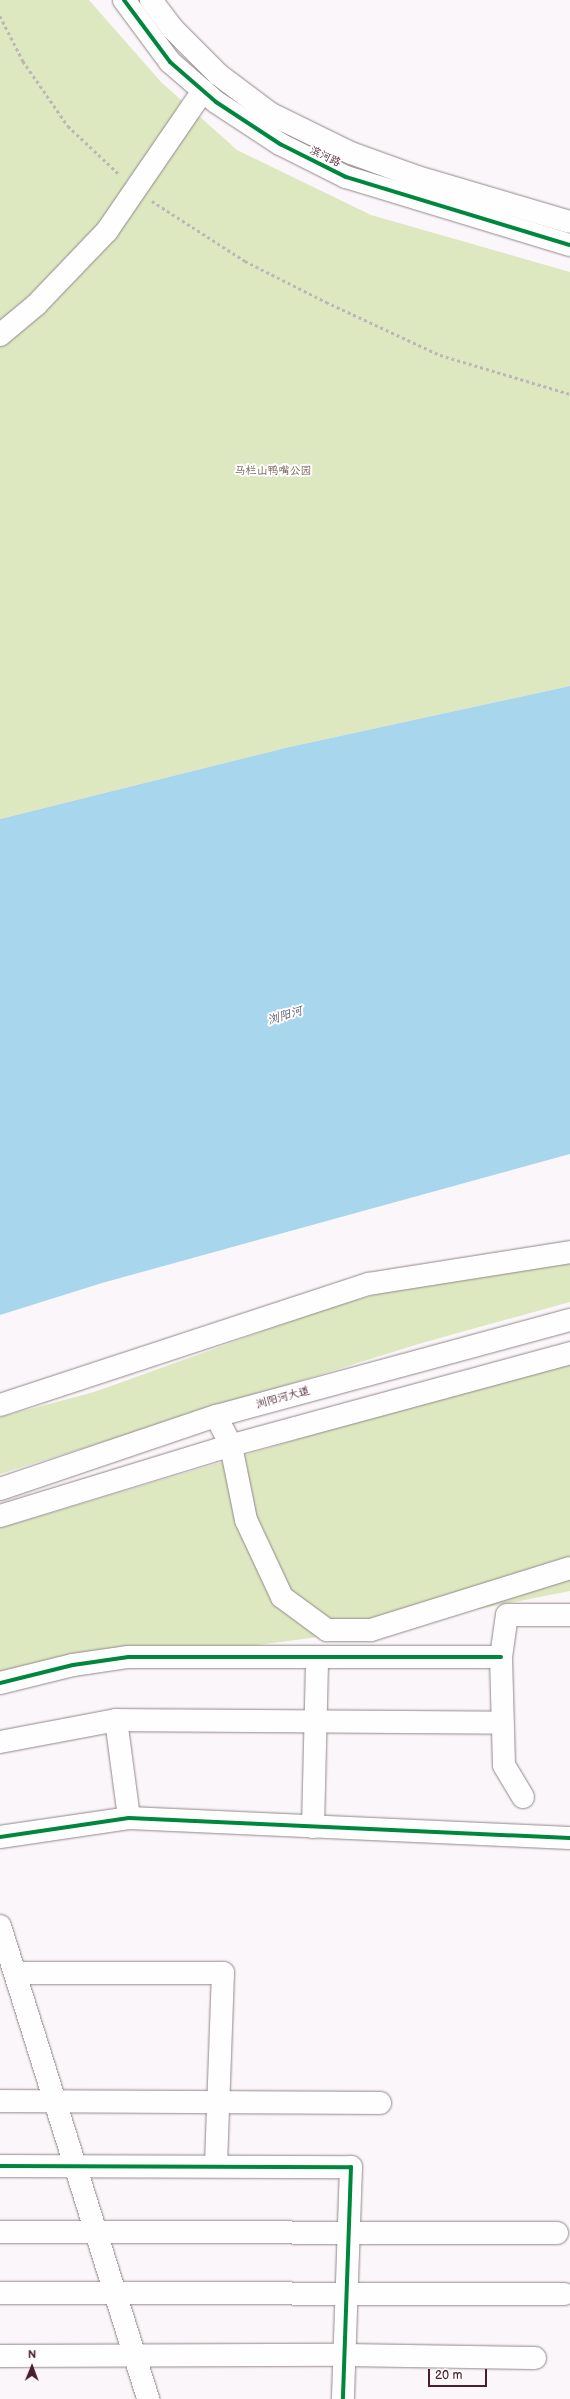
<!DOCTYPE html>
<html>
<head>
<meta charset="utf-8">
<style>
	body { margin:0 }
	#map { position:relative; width:570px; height:2399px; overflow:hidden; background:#fbf6f9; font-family:"Balsamiq Sans","LXGW WenKai TC",sans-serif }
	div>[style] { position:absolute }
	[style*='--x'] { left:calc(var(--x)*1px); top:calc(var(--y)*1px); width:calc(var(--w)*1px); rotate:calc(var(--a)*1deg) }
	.green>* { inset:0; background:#dee8c0 }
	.water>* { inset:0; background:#a8d6ec }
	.path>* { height:2.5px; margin-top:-1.25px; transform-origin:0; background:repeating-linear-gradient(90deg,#bcb6b8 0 3px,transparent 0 6px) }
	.roads { filter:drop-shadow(0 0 1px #92878b) drop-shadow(0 0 1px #92878b) }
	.minor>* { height:22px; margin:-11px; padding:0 11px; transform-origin:11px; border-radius:11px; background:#fefefe }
	.major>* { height:22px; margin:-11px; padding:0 11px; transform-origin:11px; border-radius:11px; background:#fefefe }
	.cycleway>* { height:4px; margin:-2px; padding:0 2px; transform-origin:2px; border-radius:2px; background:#00873e }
	span { translate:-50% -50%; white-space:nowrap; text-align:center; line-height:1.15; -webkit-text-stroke:4px #fff; paint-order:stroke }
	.street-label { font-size:11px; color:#4a1f2b }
	.park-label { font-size:11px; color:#70584a }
	.water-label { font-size:12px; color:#5f5a6c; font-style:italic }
	.north { position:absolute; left:12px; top:2347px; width:40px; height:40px; -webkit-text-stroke:3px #fff; paint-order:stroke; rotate:1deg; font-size:11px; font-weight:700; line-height:16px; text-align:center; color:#4a1f2b }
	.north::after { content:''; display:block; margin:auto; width:14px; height:18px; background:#4a1f2b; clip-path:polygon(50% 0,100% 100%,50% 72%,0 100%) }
	.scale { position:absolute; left:428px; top:2369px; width:59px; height:18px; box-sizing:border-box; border:2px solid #4a1f2b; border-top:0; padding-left:5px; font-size:12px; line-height:14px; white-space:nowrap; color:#4a1f2b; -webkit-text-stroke:3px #fff; paint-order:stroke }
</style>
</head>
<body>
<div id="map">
	<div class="green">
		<div style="clip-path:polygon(0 0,89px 0,161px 82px,237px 150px,371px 215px,570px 272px,570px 686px,285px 748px,0 819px)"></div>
		<div style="clip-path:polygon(570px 1262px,570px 1302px,422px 1343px,0 1474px,0 1417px,94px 1392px,333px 1306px,397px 1289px)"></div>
		<div style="clip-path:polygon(570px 1358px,570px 1591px,371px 1630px,33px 1675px,0 1689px,0 1528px)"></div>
	</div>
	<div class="water">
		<div style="clip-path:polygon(570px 686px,570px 1154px,102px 1283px,0 1315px,0 819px,285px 748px)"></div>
	</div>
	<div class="path">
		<div style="--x:0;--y:16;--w:51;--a:62.9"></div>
		<div style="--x:23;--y:61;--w:79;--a:55.3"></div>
		<div style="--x:68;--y:126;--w:71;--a:43.3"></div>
		<div style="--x:152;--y:201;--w:111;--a:32.8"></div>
		<div style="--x:245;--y:261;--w:91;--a:26.8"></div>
		<div style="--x:326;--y:302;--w:126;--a:24.9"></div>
		<div style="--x:440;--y:355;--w:136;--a:16.7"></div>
	</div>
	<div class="roads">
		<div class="minor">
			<div style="--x:124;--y:0;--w:77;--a:53.4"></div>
			<div style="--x:170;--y:62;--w:61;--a:41"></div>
			<div style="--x:216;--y:102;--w:77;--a:33.3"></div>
			<div style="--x:280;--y:144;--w:74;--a:26.6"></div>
			<div style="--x:346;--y:177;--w:234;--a:16.9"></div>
			<div style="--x:151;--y:0;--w:35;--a:53"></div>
			<div style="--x:172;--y:28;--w:66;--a:45"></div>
			<div style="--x:219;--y:75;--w:65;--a:36.9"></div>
			<div style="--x:271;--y:114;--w:89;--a:26"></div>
			<div style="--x:351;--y:153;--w:70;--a:20"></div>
			<div style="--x:417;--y:177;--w:159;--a:16.4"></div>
			<div style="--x:0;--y:335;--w:47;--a:-39.8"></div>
			<div style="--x:36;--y:305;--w:103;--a:-46.2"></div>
			<div style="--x:107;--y:231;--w:170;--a:-55.6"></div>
			<div style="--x:0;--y:1405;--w:388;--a:-18.2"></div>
			<div style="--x:369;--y:1284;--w:204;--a:-9"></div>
			<div style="--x:0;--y:1683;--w:75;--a:-13.9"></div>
			<div style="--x:73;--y:1665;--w:56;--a:-8.3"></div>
			<div style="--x:128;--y:1657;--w:373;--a:0"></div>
			<div style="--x:116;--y:1720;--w:99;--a:82.4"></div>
			<div style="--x:0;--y:1742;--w:118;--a:-10.7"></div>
			<div style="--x:116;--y:1720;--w:386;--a:0.4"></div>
			<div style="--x:523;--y:1797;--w:37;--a:-121"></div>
			<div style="--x:504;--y:1765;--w:108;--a:-91.6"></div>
			<div style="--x:501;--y:1657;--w:42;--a:-81.9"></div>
			<div style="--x:507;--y:1615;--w:63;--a:0"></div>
			<div style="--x:313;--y:1827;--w:169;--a:-88.6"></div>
			<div style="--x:0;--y:1837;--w:130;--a:-8.4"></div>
			<div style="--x:129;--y:1818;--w:441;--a:2.6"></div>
			<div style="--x:0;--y:1926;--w:496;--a:72.6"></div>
			<div style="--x:15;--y:1973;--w:208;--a:0"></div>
			<div style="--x:223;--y:1973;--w:193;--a:92.1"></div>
			<div style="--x:0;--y:2101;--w:380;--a:0.3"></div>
			<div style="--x:0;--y:2166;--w:351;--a:0.2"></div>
			<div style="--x:351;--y:2167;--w:232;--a:92"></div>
			<div style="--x:0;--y:2232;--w:557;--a:0.1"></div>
			<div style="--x:0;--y:2293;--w:564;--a:0.1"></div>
			<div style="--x:0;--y:2356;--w:345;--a:-0.2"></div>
			<div style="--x:345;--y:2355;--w:190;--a:0.9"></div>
		</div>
		<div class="major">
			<div style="--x:216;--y:1416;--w:34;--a:63"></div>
			<div style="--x:231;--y:1446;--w:76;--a:78.5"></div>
			<div style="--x:246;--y:1520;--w:85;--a:64.9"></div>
			<div style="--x:282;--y:1597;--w:56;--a:36.3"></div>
			<div style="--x:327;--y:1630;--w:44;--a:0"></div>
			<div style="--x:371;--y:1630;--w:208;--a:-17.3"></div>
			<div style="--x:0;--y:1489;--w:228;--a:-18.7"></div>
			<div style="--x:216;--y:1416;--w:367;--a:-15.2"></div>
			<div style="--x:0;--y:1516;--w:235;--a:-17"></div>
			<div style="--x:225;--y:1447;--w:358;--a:-15.2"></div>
		</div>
	</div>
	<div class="cycleway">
		<div style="--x:124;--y:0;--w:77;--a:53.4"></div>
		<div style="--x:170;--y:62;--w:61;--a:41"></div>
		<div style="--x:216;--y:102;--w:77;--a:33.3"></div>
		<div style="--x:280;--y:144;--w:74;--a:26.6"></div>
		<div style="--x:346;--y:177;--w:234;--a:16.9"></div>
		<div style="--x:0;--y:1683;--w:75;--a:-13.9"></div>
		<div style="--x:73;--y:1665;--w:56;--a:-8.3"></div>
		<div style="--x:128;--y:1657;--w:373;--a:0"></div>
		<div style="--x:0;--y:1837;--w:130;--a:-8.4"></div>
		<div style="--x:129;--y:1818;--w:441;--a:2.6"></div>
		<div style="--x:0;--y:2166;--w:351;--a:0.2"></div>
		<div style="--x:351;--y:2167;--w:232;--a:92"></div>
	</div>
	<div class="street-label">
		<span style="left:325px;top:157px;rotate:26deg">滨河路</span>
		<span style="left:283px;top:1398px;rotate:-15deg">浏阳河大道</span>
	</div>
	<div class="park-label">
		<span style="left:273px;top:471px">马栏山鸭嘴公园</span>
	</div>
	<div class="water-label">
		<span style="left:285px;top:1016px;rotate:-17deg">浏阳河</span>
	</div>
	<div class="north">N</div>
	<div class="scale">20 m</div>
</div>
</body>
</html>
